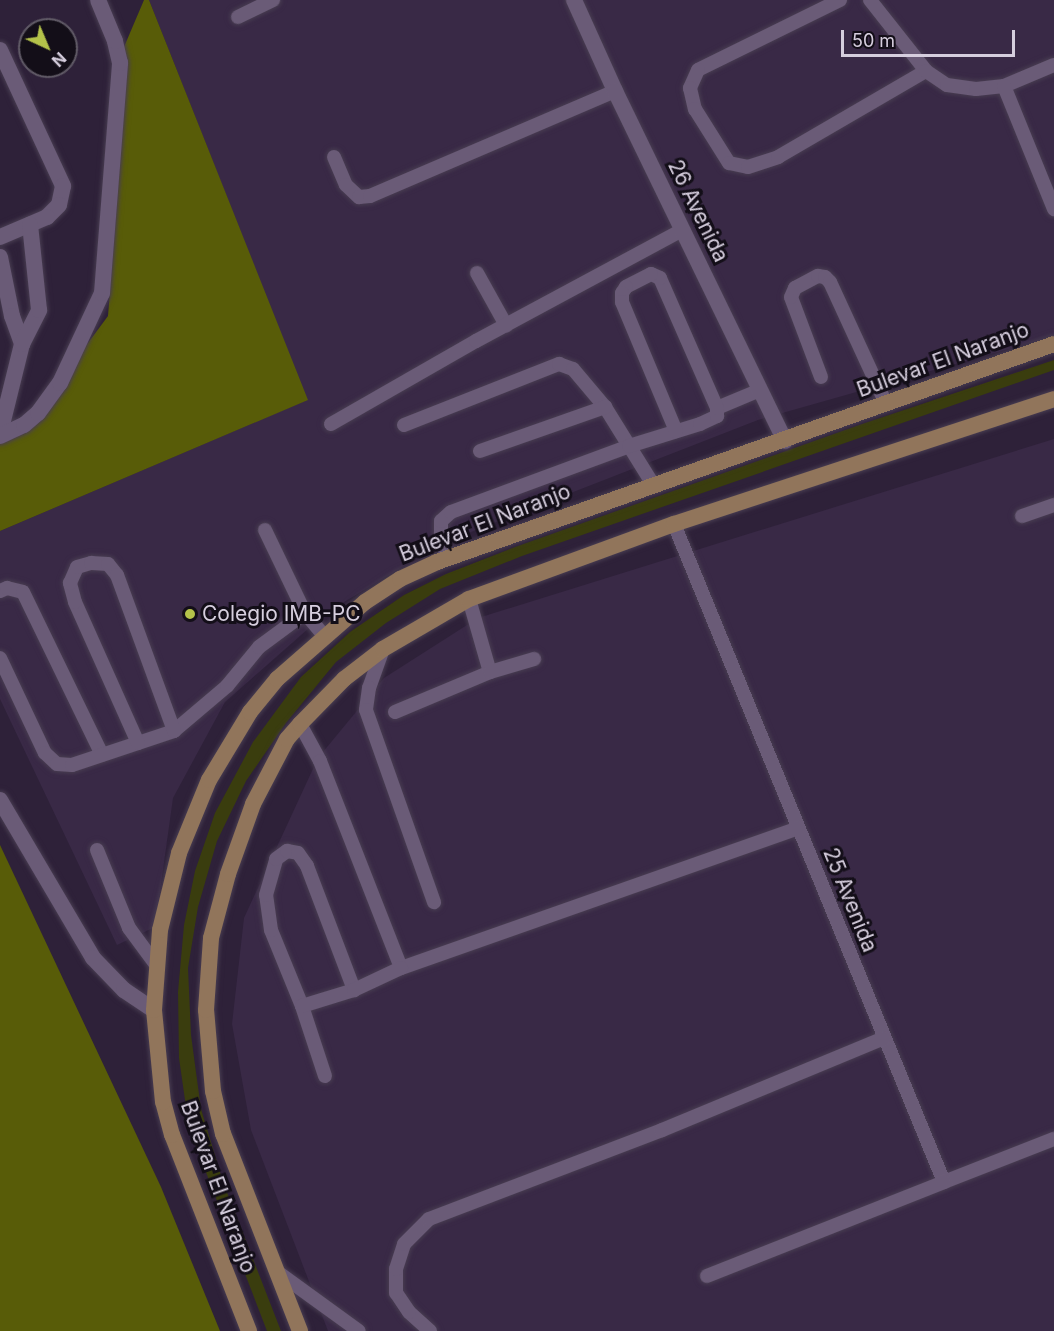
<!DOCTYPE html>
<html>
<head>
<meta charset="utf-8">
<style>
	body { margin:0 }
	#map { position:relative; width:1054px; height:1331px; overflow:hidden; background:#2e2139; font-family:Inter,sans-serif }
	div>[style] { position:absolute }
	[style*='--x'] { left:calc(var(--x)*1px); top:calc(var(--y)*1px); width:calc(var(--w)*1px); rotate:calc(var(--a)*1deg) }
	.built>* { inset:0; background:#392946 }
	.green>* { inset:0; background:#3a3d0e }
	.forest>* { inset:0; background:#585c08 }
	.roads { filter:drop-shadow(0 0 2px #483d51) drop-shadow(0 0 2px #483d51) }
	.service>* { height:14px; margin:-7px; padding:0 7px; transform-origin:7px; border-radius:7px; background:#6a5b77 }
	.minor>* { height:16px; margin:-8px; padding:0 8px; transform-origin:8px; border-radius:8px; background:#6a5b77 }
	.primary>* { height:16px; margin:-8px; padding:0 8px; transform-origin:8px; border-radius:8px; background:#91755b }
	.dots>* { width:16px; height:16px; translate:-50% -50%; box-sizing:border-box; border:3px solid #130e18; border-radius:50% }
	span { translate:-50% -50%; white-space:nowrap; text-align:center; line-height:1.15; -webkit-text-stroke:6px #130e18; paint-order:stroke }
	.street-label { font-size:21px; color:#d6cede }
	.poi-label { font-size:21px; color:#d6cede }
	.left { translate:0 -50%; text-align:left }
	.north { position:absolute; left:18px; top:18px; width:60px; height:60px; box-sizing:border-box; background:#130e18; border:2px solid #615b67; border-radius:50%; rotate:136deg; font-size:16px; font-weight:700; line-height:24px; text-align:center; color:#d6cede }
	.north::after { content:''; display:block; margin:auto; width:21px; height:27px; background:#b4c24a; clip-path:polygon(50% 0,100% 100%,50% 72%,0 100%) }
	.scale { position:absolute; left:841px; top:30px; width:174px; height:27px; box-sizing:border-box; border:3px solid #d6cede; border-top:0; padding-left:8px; font-size:18px; line-height:21px; white-space:nowrap; color:#d6cede; -webkit-text-stroke:4px #130e18; paint-order:stroke }
</style>
</head>
<body>
<div id="map">
	<div class="built">
		<div style="clip-path:polygon(149px 0,1054px 0,1054px 336px,758px 420px,440px 544px,326px 613px,225px 702px,173px 798px,155px 927px,117px 945px,0 699px,0 531px,307px 400px)"></div>
		<div style="clip-path:polygon(1054px 439px,1054px 1331px,328px 1331px,251px 1130px,232px 1024px,244px 918px,318px 758px,384px 678px,478px 618px)"></div>
	</div>
	<div class="green">
		<div style="clip-path:polygon(1054px 360px,1054px 370px,522px 556px,440px 589px,386px 623px,336px 662px,286px 723px,246px 781px,217px 841px,198px 907px,188px 968px,191px 1035px,201px 1109px,223px 1182px,281px 1331px,267px 1331px,189px 1128px,179px 1058px,178px 992px,184px 925px,195px 871px,215px 813px,253px 742px,301px 677px,350px 632px,404px 595px,446px 574px,515px 547px,862px 424px)"></div>
	</div>
	<div class="forest">
		<div style="clip-path:polygon(144px 0,149px 0,308px 400px,0 531px,0 430px,21px 433px,108px 316px,116px 216px,121px 54px)"></div>
		<div style="clip-path:polygon(0 845px,161px 1187px,220px 1331px,0 1331px)"></div>
	</div>
	<div class="roads">
		<div class="service">
			<div style="--x:840;--y:0;--w:158;--a:153.8"></div>
			<div style="--x:698;--y:70;--w:20;--a:114"></div>
			<div style="--x:690;--y:88;--w:22;--a:77"></div>
			<div style="--x:695;--y:109;--w:64;--a:57.8"></div>
			<div style="--x:729;--y:163;--w:19;--a:12"></div>
			<div style="--x:748;--y:167;--w:32;--a:-18"></div>
			<div style="--x:778;--y:157;--w:171;--a:-30.2"></div>
			<div style="--x:870;--y:0;--w:90;--a:51.7"></div>
			<div style="--x:926;--y:71;--w:25;--a:34"></div>
			<div style="--x:947;--y:85;--w:29;--a:8"></div>
			<div style="--x:976;--y:89;--w:28;--a:-6"></div>
			<div style="--x:1004;--y:86;--w:54;--a:-22.8"></div>
			<div style="--x:238;--y:17;--w:39;--a:-26"></div>
			<div style="--x:1004;--y:86;--w:133;--a:67.9"></div>
			<div style="--x:334;--y:157;--w:30;--a:67"></div>
			<div style="--x:346;--y:185;--w:18;--a:43"></div>
			<div style="--x:359;--y:197;--w:11;--a:-5"></div>
			<div style="--x:370;--y:196;--w:267;--a:-23.2"></div>
			<div style="--x:477;--y:273;--w:60;--a:60.9"></div>
			<div style="--x:821;--y:377;--w:85;--a:-110.6"></div>
			<div style="--x:791;--y:297;--w:10;--a:-66"></div>
			<div style="--x:795;--y:288;--w:26;--a:-28"></div>
			<div style="--x:818;--y:276;--w:7;--a:8"></div>
			<div style="--x:825;--y:277;--w:7;--a:45"></div>
			<div style="--x:830;--y:282;--w:134;--a:65.3"></div>
			<div style="--x:717;--y:408;--w:47;--a:-22.7"></div>
			<div style="--x:331;--y:424;--w:167;--a:-29.8"></div>
			<div style="--x:476;--y:341;--w:234;--a:-28.3"></div>
			<div style="--x:404;--y:425;--w:167;--a:-21.5"></div>
			<div style="--x:559;--y:364;--w:15;--a:20"></div>
			<div style="--x:573;--y:369;--w:50;--a:49.9"></div>
			<div style="--x:605;--y:407;--w:93;--a:58.2"></div>
			<div style="--x:480;--y:451;--w:133;--a:-19.4"></div>
			<div style="--x:1022;--y:516;--w:34;--a:-19"></div>
			<div style="--x:674;--y:524;--w:711;--a:67.69"></div>
			<div style="--x:944;--y:1182;--w:118;--a:-21.4"></div>
			<div style="--x:265;--y:530;--w:92;--a:64.3"></div>
			<div style="--x:447;--y:559;--w:27;--a:-103"></div>
			<div style="--x:441;--y:533;--w:12;--a:-90"></div>
			<div style="--x:441;--y:521;--w:13;--a:-42"></div>
			<div style="--x:451;--y:512;--w:190;--a:-20.3"></div>
			<div style="--x:629;--y:446;--w:74;--a:-17.2"></div>
			<div style="--x:700;--y:424;--w:19;--a:-25"></div>
			<div style="--x:717;--y:416;--w:8;--a:-90"></div>
			<div style="--x:717;--y:408;--w:142;--a:-113.7"></div>
			<div style="--x:660;--y:278;--w:10;--a:-156"></div>
			<div style="--x:651;--y:274;--w:28;--a:153"></div>
			<div style="--x:626;--y:287;--w:7;--a:124"></div>
			<div style="--x:622;--y:293;--w:9;--a:90"></div>
			<div style="--x:622;--y:302;--w:140;--a:67.3"></div>
			<div style="--x:0;--y:591;--w:8;--a:-23"></div>
			<div style="--x:7;--y:588;--w:16;--a:14"></div>
			<div style="--x:23;--y:592;--w:181;--a:64.1"></div>
			<div style="--x:469;--y:599;--w:76;--a:74"></div>
			<div style="--x:383;--y:649;--w:41;--a:109.7"></div>
			<div style="--x:369;--y:688;--w:22;--a:98"></div>
			<div style="--x:366;--y:710;--w:204;--a:70.5"></div>
			<div style="--x:0;--y:658;--w:105;--a:64.7"></div>
			<div style="--x:45;--y:753;--w:16;--a:43"></div>
			<div style="--x:57;--y:764;--w:15;--a:4"></div>
			<div style="--x:72;--y:765;--w:108;--a:-18.4"></div>
			<div style="--x:174;--y:731;--w:70;--a:-40.3"></div>
			<div style="--x:227;--y:686;--w:50;--a:-50.6"></div>
			<div style="--x:259;--y:647;--w:57;--a:-36.5"></div>
			<div style="--x:305;--y:613;--w:31;--a:50"></div>
			<div style="--x:395;--y:712;--w:103;--a:-22.8"></div>
			<div style="--x:490;--y:672;--w:46;--a:-16.5"></div>
			<div style="--x:300;--y:724;--w:42;--a:61.6"></div>
			<div style="--x:320;--y:761;--w:222;--a:68.6"></div>
			<div style="--x:401;--y:968;--w:421;--a:-19.4"></div>
			<div style="--x:138;--y:743;--w:154;--a:-114.1"></div>
			<div style="--x:75;--y:602;--w:20;--a:-105"></div>
			<div style="--x:70;--y:583;--w:17;--a:-66"></div>
			<div style="--x:77;--y:567;--w:15;--a:-16"></div>
			<div style="--x:91;--y:563;--w:17;--a:3"></div>
			<div style="--x:108;--y:564;--w:14;--a:51"></div>
			<div style="--x:117;--y:575;--w:166;--a:69.9"></div>
			<div style="--x:97;--y:850;--w:84;--a:67.7"></div>
			<div style="--x:129;--y:928;--w:47;--a:53.6"></div>
			<div style="--x:302;--y:1006;--w:82;--a:-112.2"></div>
			<div style="--x:271;--y:930;--w:35;--a:-98"></div>
			<div style="--x:266;--y:895;--w:37;--a:-74"></div>
			<div style="--x:276;--y:859;--w:14;--a:-36"></div>
			<div style="--x:287;--y:851;--w:11;--a:10"></div>
			<div style="--x:298;--y:853;--w:16;--a:55"></div>
			<div style="--x:307;--y:866;--w:133;--a:69.2"></div>
			<div style="--x:325;--y:1076;--w:74;--a:-108.2"></div>
			<div style="--x:302;--y:1006;--w:54;--a:-17.1"></div>
			<div style="--x:354;--y:990;--w:52;--a:-25.1"></div>
			<div style="--x:276;--y:1271;--w:102;--a:35.9"></div>
			<div style="--x:707;--y:1276;--w:255;--a:-21.6"></div>
			<div style="--x:430;--y:1331;--w:28;--a:-138"></div>
			<div style="--x:409;--y:1312;--w:23;--a:-124"></div>
			<div style="--x:396;--y:1293;--w:24;--a:-90"></div>
			<div style="--x:396;--y:1269;--w:26;--a:-72"></div>
			<div style="--x:404;--y:1244;--w:35;--a:-45"></div>
			<div style="--x:429;--y:1219;--w:249;--a:-20.9"></div>
			<div style="--x:662;--y:1130;--w:240;--a:-22.5"></div>
		</div>
		<div class="minor">
			<div style="--x:574;--y:0;--w:100;--a:65.7"></div>
			<div style="--x:615;--y:91;--w:389;--a:64.1"></div>
			<div style="--x:0;--y:50;--w:150;--a:65.1"></div>
			<div style="--x:63;--y:186;--w:19;--a:102"></div>
			<div style="--x:59;--y:205;--w:17;--a:135"></div>
			<div style="--x:47;--y:217;--w:51;--a:156.9"></div>
			<div style="--x:0;--y:257;--w:60;--a:78.5"></div>
			<div style="--x:12;--y:316;--w:30;--a:70"></div>
			<div style="--x:0;--y:433;--w:92;--a:-76.1"></div>
			<div style="--x:22;--y:344;--w:38;--a:-63"></div>
			<div style="--x:39;--y:310;--w:86;--a:-96"></div>
			<div style="--x:0;--y:436;--w:26;--a:-25"></div>
			<div style="--x:24;--y:425;--w:18;--a:-41"></div>
			<div style="--x:38;--y:413;--w:37;--a:-54"></div>
			<div style="--x:60;--y:383;--w:99;--a:-65"></div>
			<div style="--x:102;--y:293;--w:231;--a:-85.5"></div>
			<div style="--x:120;--y:63;--w:23;--a:-103"></div>
			<div style="--x:115;--y:41;--w:44;--a:-112.5"></div>
			<div style="--x:0;--y:800;--w:183;--a:59.5"></div>
			<div style="--x:93;--y:958;--w:45;--a:45.9"></div>
			<div style="--x:124;--y:990;--w:36;--a:34"></div>
		</div>
		<div class="primary">
			<div style="--x:249;--y:1331;--w:211;--a:-111.4"></div>
			<div style="--x:172;--y:1135;--w:34;--a:-105"></div>
			<div style="--x:163;--y:1102;--w:92;--a:-95.6"></div>
			<div style="--x:154;--y:1010;--w:80;--a:-85.7"></div>
			<div style="--x:160;--y:930;--w:79;--a:-76.1"></div>
			<div style="--x:179;--y:853;--w:79;--a:-67.7"></div>
			<div style="--x:209;--y:780;--w:79;--a:-58.9"></div>
			<div style="--x:250;--y:712;--w:43;--a:-50.7"></div>
			<div style="--x:277;--y:679;--w:117;--a:-41.2"></div>
			<div style="--x:365;--y:602;--w:42;--a:-33.3"></div>
			<div style="--x:400;--y:579;--w:41;--a:-24.7"></div>
			<div style="--x:437;--y:562;--w:654;--a:-19.46"></div>
			<div style="--x:300;--y:1331;--w:212;--a:-111.3"></div>
			<div style="--x:223;--y:1134;--w:44;--a:-103.1"></div>
			<div style="--x:213;--y:1091;--w:81;--a:-94.9"></div>
			<div style="--x:206;--y:1010;--w:72;--a:-86"></div>
			<div style="--x:211;--y:938;--w:66;--a:-75.1"></div>
			<div style="--x:228;--y:874;--w:74;--a:-70.3"></div>
			<div style="--x:253;--y:804;--w:73;--a:-62.4"></div>
			<div style="--x:287;--y:739;--w:20;--a:-49"></div>
			<div style="--x:300;--y:724;--w:63;--a:-45.6"></div>
			<div style="--x:344;--y:679;--w:49;--a:-37.6"></div>
			<div style="--x:383;--y:649;--w:99;--a:-30.2"></div>
			<div style="--x:469;--y:599;--w:218;--a:-20.1"></div>
			<div style="--x:674;--y:524;--w:400;--a:-18.2"></div>
		</div>
	</div>
	<div class="dots">
		<div style="left:190px;top:614px;background:#b4c24a"></div>
	</div>
	<div class="street-label">
		<span style="left:698px;top:211px;rotate:64deg">26 Avenida</span>
		<span style="left:943px;top:360px;rotate:-20deg">Bulevar El Naranjo</span>
		<span style="left:485px;top:523px;rotate:-21deg">Bulevar El Naranjo</span>
		<span style="left:850px;top:900px;rotate:68deg">25 Avenida</span>
		<span style="left:218px;top:1187px;rotate:70deg">Bulevar El Naranjo</span>
	</div>
	<div class="poi-label">
		<span class="left" style="left:202px;top:614px">Colegio IMB-PC</span>
	</div>
	<div class="north">N</div>
	<div class="scale">50 m</div>
</div>
</body>
</html>
